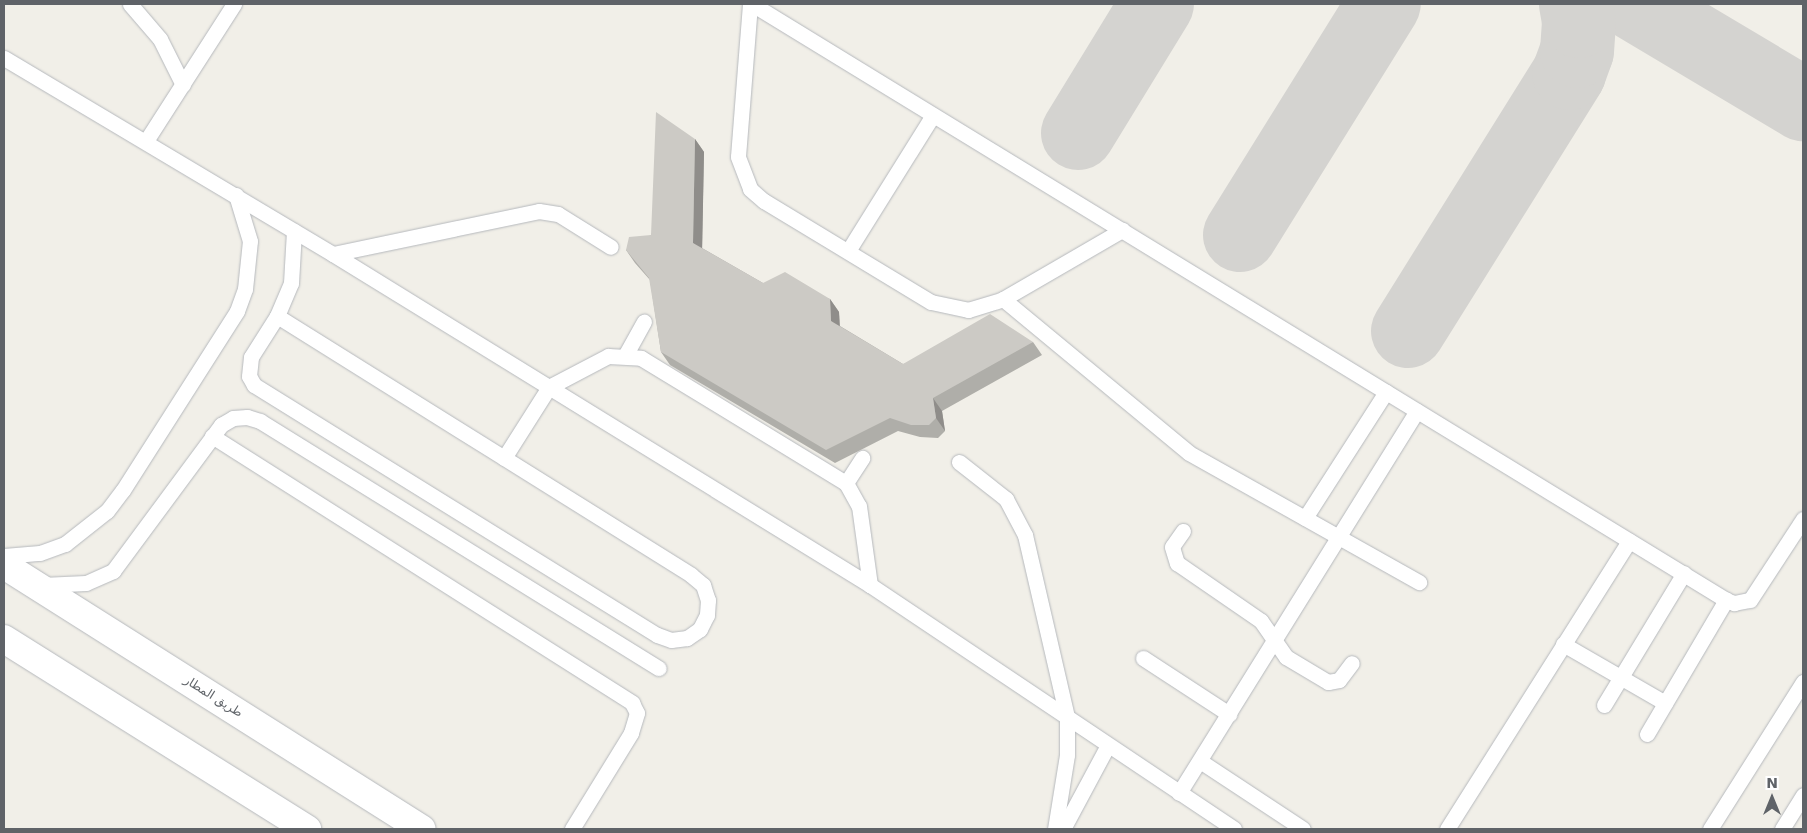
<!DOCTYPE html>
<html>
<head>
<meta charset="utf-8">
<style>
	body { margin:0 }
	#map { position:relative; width:1807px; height:833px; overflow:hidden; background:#f1efe8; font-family:"DejaVu Sans",Cairo,sans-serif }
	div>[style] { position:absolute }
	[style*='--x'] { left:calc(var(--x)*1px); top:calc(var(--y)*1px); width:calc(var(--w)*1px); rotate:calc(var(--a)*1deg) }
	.taxiway>* { height:74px; margin:-37px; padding:0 37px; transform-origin:37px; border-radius:37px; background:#d4d3d0 }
	.roads { filter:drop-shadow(0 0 1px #b5b8bc) drop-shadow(0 0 1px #b5b8bc) }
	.lane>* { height:15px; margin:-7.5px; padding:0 7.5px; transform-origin:7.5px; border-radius:7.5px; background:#fff }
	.secondary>* { height:28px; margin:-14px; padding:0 14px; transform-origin:14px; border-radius:14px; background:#fff }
	.wall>* { inset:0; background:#afaea9 }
	.shaded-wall>* { inset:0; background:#8f8d8a }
	.building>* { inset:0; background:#cccac5 }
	span { translate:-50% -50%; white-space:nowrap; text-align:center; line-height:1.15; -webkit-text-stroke:4px #fff; paint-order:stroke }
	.street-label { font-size:12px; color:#5f6368 }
	.frame { position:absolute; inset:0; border:5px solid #5f6368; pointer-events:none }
	.north { position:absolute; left:1747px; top:773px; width:50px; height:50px; -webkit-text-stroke:4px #fff; paint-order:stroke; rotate:0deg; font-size:14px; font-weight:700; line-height:20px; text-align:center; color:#5f6368 }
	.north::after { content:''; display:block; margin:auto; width:18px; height:22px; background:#5f6368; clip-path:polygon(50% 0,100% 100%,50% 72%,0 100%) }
</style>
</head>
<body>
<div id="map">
	<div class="taxiway">
		<div style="--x:1635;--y:4;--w:196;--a:30.8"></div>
		<div style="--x:1078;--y:133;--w:151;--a:-58.5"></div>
		<div style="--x:1240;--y:235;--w:272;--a:-58.1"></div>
		<div style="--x:1408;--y:331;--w:304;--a:-58"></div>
		<div style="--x:1569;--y:73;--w:23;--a:-70"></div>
		<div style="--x:1577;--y:51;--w:30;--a:-86"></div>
		<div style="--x:1579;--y:21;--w:17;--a:-100"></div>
	</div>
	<div class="roads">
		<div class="lane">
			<div style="--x:130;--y:4;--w:46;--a:49.4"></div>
			<div style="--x:160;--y:39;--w:51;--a:63.4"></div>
			<div style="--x:750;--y:4;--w:153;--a:94.5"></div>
			<div style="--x:738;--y:157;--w:34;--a:69"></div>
			<div style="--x:750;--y:189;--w:18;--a:41"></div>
			<div style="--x:764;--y:201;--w:195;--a:31.2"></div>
			<div style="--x:931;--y:302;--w:38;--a:12"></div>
			<div style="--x:968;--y:310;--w:37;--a:-17"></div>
			<div style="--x:1003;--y:299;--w:138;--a:-30.1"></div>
			<div style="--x:752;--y:4;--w:1142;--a:31.46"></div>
			<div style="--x:1726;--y:600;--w:9;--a:21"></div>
			<div style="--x:1734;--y:603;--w:16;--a:-11"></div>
			<div style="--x:1750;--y:600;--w:97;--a:-56.8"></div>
			<div style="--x:4;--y:58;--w:383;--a:30.8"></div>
			<div style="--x:333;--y:254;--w:631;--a:31.65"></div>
			<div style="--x:870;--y:585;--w:438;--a:33.8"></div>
			<div style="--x:146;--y:141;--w:163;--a:-57.3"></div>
			<div style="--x:848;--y:251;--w:160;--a:-58"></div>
			<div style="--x:333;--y:254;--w:210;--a:-11.8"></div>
			<div style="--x:539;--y:211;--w:19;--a:9"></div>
			<div style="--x:558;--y:214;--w:62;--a:31.9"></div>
			<div style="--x:1003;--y:299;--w:241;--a:39.6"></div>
			<div style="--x:1189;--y:453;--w:264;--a:29.3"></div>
			<div style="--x:277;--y:316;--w:488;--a:32"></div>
			<div style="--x:691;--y:575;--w:16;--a:40"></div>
			<div style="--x:703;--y:585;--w:16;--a:72"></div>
			<div style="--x:708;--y:600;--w:15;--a:94"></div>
			<div style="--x:707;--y:615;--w:16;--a:117"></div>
			<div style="--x:700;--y:629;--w:16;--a:145"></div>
			<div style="--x:687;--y:638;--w:16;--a:173"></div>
			<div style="--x:671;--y:640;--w:15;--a:-160"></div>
			<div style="--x:657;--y:635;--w:474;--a:-148.2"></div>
			<div style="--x:254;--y:385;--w:10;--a:-119"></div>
			<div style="--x:249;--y:376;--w:19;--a:-84"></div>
			<div style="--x:251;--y:357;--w:49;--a:-57.6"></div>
			<div style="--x:277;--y:316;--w:36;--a:-67"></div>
			<div style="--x:291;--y:283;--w:52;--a:-86.7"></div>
			<div style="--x:626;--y:354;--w:37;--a:-61"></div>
			<div style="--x:212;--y:436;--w:498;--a:32.4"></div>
			<div style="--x:632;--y:703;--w:11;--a:63"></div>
			<div style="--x:637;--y:713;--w:21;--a:107"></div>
			<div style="--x:631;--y:733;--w:113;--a:121.6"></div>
			<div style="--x:504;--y:458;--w:84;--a:-57.6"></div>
			<div style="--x:549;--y:387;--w:67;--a:-27.7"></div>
			<div style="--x:608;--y:356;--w:33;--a:3"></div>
			<div style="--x:641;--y:358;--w:240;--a:31.4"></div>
			<div style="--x:846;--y:483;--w:26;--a:61"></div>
			<div style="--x:859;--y:506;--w:80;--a:82.1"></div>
			<div style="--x:959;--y:462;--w:60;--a:38.2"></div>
			<div style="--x:1006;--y:499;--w:41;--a:62.2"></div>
			<div style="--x:1025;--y:535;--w:187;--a:77"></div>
			<div style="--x:1067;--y:717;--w:38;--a:90"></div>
			<div style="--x:1067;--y:755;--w:75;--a:99.2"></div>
			<div style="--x:846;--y:483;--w:30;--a:-57"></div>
			<div style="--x:1305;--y:518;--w:150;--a:-57.3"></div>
			<div style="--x:1183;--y:531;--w:19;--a:125"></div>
			<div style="--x:1172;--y:547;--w:17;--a:73"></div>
			<div style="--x:1177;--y:563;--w:102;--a:34.6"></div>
			<div style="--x:1261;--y:621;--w:44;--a:55.2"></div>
			<div style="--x:1286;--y:657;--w:49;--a:30.8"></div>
			<div style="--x:1328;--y:682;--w:11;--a:-10"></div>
			<div style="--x:1339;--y:680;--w:21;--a:-53"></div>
			<div style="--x:4;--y:556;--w:36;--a:-5"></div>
			<div style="--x:40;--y:553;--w:27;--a:-20"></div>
			<div style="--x:65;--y:544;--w:53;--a:-38.2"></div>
			<div style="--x:107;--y:511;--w:26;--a:-53"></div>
			<div style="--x:123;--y:490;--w:212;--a:-57.5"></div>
			<div style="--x:237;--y:311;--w:23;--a:-70"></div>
			<div style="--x:245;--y:289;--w:48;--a:-84.1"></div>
			<div style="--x:250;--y:241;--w:48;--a:-106.9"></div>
			<div style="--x:42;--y:585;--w:44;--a:-2.6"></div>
			<div style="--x:86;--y:583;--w:30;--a:-24"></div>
			<div style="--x:113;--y:571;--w:182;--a:-53.5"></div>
			<div style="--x:221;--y:425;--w:14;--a:-30"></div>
			<div style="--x:233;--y:418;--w:14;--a:-4"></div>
			<div style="--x:247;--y:417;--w:14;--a:17"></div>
			<div style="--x:260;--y:421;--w:469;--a:31.8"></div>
			<div style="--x:1563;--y:644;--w:118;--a:30"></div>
			<div style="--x:1143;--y:658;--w:103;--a:33.1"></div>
			<div style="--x:1604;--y:705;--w:154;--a:-58.8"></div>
			<div style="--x:1647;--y:734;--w:156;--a:-59.5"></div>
			<div style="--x:1200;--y:761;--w:123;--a:33.4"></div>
			<div style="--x:1179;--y:793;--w:450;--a:-58.1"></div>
			<div style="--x:1063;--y:829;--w:95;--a:-61.8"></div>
			<div style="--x:1447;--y:829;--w:341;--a:-57.7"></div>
			<div style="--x:1710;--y:829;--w:174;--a:-57.7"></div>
			<div style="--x:1782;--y:829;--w:40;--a:-58"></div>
		</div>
		<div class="secondary">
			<div style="--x:4;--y:565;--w:494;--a:32.3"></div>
			<div style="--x:4;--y:639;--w:358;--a:32.1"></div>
		</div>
	</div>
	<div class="wall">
		<div style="clip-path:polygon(695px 139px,704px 152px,702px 248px,763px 283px,830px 299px,839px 312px,840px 326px,903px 364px,1033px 342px,1042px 355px,942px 411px,945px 431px,938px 438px,920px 437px,898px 431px,835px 463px,670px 365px,661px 352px,650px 280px,635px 263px,626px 250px,651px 235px)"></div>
	</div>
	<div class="shaded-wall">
		<div style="clip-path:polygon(695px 139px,704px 152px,702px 256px,693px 243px)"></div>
		<div style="clip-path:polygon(830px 299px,839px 312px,840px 334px,831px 321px)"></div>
		<div style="clip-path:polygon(933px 398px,942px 411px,945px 431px,936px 418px)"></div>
	</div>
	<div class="building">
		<div style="clip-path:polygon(656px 112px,695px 139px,693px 243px,763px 283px,785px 272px,830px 299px,831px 321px,903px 364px,990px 314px,1033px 342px,933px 398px,936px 418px,929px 425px,911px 425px,890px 418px,826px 450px,661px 352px,649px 278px,626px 250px,629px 237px,651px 235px)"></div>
	</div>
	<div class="street-label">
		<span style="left:213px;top:697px;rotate:32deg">طريق المطار</span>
	</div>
	<div class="frame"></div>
	<div class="north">N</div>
</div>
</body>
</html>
